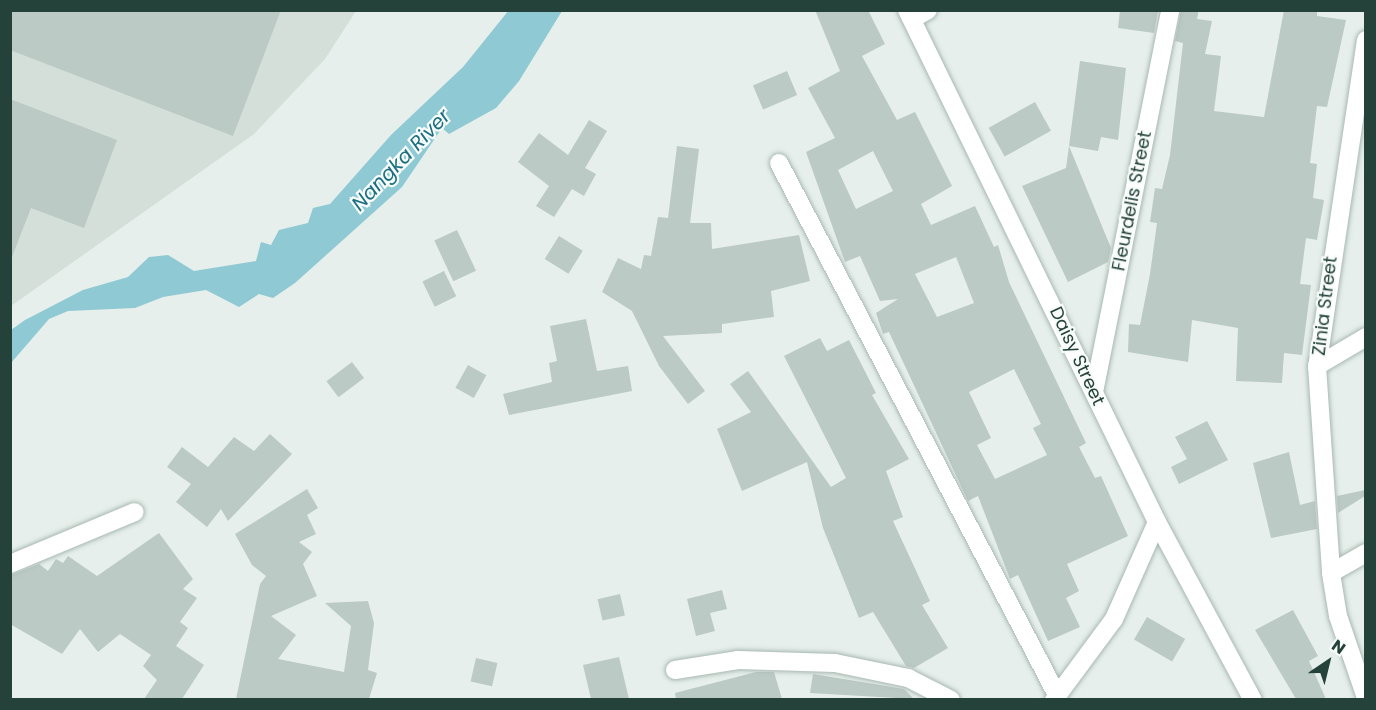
<!DOCTYPE html>
<html>
<head>
<meta charset="utf-8">
<style>
	body { margin:0 }
	#map { position:relative; width:1376px; height:710px; overflow:hidden; background:#e6efeb; font-family:Poppins,sans-serif }
	div>[style] { position:absolute }
	[style*='--x'] { left:calc(var(--x)*1px); top:calc(var(--y)*1px); width:calc(var(--w)*1px); rotate:calc(var(--a)*1deg) }
	.built>* { inset:0; background:#d4dfda }
	.water>* { inset:0; background:#8ec9d4 }
	.building>* { inset:0; background:#bbcac4; transform-origin:0 0 }
	.roads { filter:drop-shadow(0 0 2px #a8b8b2) drop-shadow(0 0 2px #a8b8b2) }
	.minor>* { height:18px; margin:-9px; padding:0 9px; transform-origin:9px; border-radius:9px; background:#fff }
	.tertiary>* { height:18px; margin:-9px; padding:0 9px; transform-origin:9px; border-radius:9px; background:#fff }
	span { translate:-50% -50%; white-space:nowrap; text-align:center; line-height:1.15; -webkit-text-stroke:4.5px #f7fbf9; paint-order:stroke }
	.street-label { font-size:18px; color:#24423a }
	.water-label { font-size:20px; color:#1c6f80; font-style:italic }
	.frame { position:absolute; inset:0; border:12px solid #24423a; pointer-events:none }
	.north { position:absolute; left:1298px; top:632px; width:60px; height:60px; -webkit-text-stroke:4px #f7fbf9; paint-order:stroke; rotate:35deg; font-size:16px; font-weight:700; line-height:24px; text-align:center; color:#24423a }
	.north::after { content:''; display:block; margin:auto; width:21px; height:27px; background:#24423a; clip-path:polygon(50% 0,100% 100%,50% 72%,0 100%) }
</style>
</head>
<body>
<div id="map">
	<div class="built">
		<div style="clip-path:polygon(11px 11px,356px 11px,325px 59px,254px 134px,11px 306px)"></div>
	</div>
	<div class="water">
		<div style="clip-path:polygon(509px 10px,562px 11px,519px 81px,496px 108px,449px 134px,442px 128px,402px 187px,295px 283px,273px 298px,259px 294px,239px 307px,206px 290px,163px 297px,135px 308px,68px 311px,49px 319px,11px 363px,11px 330px,25px 320px,83px 290px,128px 277px,149px 257px,168px 255px,194px 271px,256px 261px,261px 242px,271px 245px,279px 230px,308px 223px,313px 208px,330px 204px,391px 135px,463px 67px)"></div>
	</div>
	<div class="building">
		<div style="clip-path:polygon(10px 10px,281px 10px,233px 136px,10px 50px)"></div>
		<div style="clip-path:polygon(evenodd,815px 10px,868px 10px,885px 44px,862px 56px,897px 120px,915px 112px,952px 186px,921px 204px,931px 225px,975px 206px,994px 247px,998px 245px,1009px 282px,1086px 443px,1079px 447px,1095px 478px,1101px 476px,1128px 536px,1067px 564px,1079px 591px,1066px 598px,1080px 627px,1048px 641px,1018px 575px,1010px 579px,978px 496px,968px 501px,889px 332px,883px 334px,876px 313px,898px 299px,880px 301px,860px 256px,845px 262px,806px 152px,835px 138px,808px 88px,840px 71px,815px 10px,873px 151px,893px 191px,856px 209px,838px 170px,873px 151px,815px 10px,956px 257px,974px 303px,937px 317px,915px 274px,956px 257px,815px 10px,1014px 369px,1041px 424px,1033px 428px,1047px 455px,995px 479px,977px 445px,991px 438px,969px 392px,1014px 369px)"></div>
		<div style="clip-path:polygon(1120px 10px,1158px 10px,1154px 33px,1118px 28px)"></div>
		<div style="clip-path:polygon(1181px 10px,1199px 10px,1197px 19px,1212px 21px,1205px 54px,1221px 56px,1214px 111px,1264px 117px,1284px 10px,1317px 10px,1317px 16px,1346px 20px,1327px 107px,1317px 106px,1310px 163px,1317px 164px,1313px 198px,1324px 200px,1317px 240px,1306px 238px,1300px 284px,1311px 285px,1302px 355px,1284px 353px,1282px 383px,1236px 381px,1238px 328px,1192px 320px,1188px 362px,1128px 352px,1129px 324px,1140px 325px,1150px 274px,1157px 223px,1150px 222px,1155px 188px,1162px 189px,1170px 155px,1183px 43px,1175px 41px)"></div>
		<div style="clip-path:polygon(1080px 61px,1126px 68px,1118px 140px,1101px 137px,1098px 151px,1069px 146px)"></div>
		<div style="left:787px;top:71px;width:26px;height:37px;rotate:67deg"></div>
		<div style="clip-path:polygon(10px 99px,117px 140px,84px 228px,31px 208px,12px 257px)"></div>
		<div style="left:1035px;top:102px;width:33px;height:53px;rotate:61deg"></div>
		<div style="clip-path:polygon(589px 120px,607px 131px,585px 168px,596px 174px,584px 196px,572px 189px,554px 217px,536px 206px,549px 186px,518px 162px,539px 133px,568px 155px)"></div>
		<div style="clip-path:polygon(677px 146px,699px 149px,690px 223px,711px 223px,712px 249px,799px 235px,810px 281px,771px 291px,774px 317px,722px 324px,722px 333px,663px 336px,705px 391px,688px 404px,659px 366px,632px 311px,602px 292px,618px 258px,641px 269px,644px 255px,651px 256px,658px 217px,668px 218px)"></div>
		<div style="clip-path:polygon(1069px 146px,1111px 248px,1108px 262px,1068px 282px,1022px 186px,1066px 168px)"></div>
		<div style="left:457px;top:230px;width:45px;height:25px;rotate:65deg"></div>
		<div style="left:559px;top:236px;width:28px;height:27px;rotate:32deg"></div>
		<div style="left:444px;top:271px;width:28px;height:24px;rotate:64deg"></div>
		<div style="clip-path:polygon(586px 319px,597px 371px,628px 366px,632px 391px,509px 415px,503px 394px,552px 382px,549px 363px,557px 361px,550px 326px)"></div>
		<div style="clip-path:polygon(820px 338px,827px 351px,849px 340px,876px 393px,872px 395px,909px 459px,886px 471px,903px 517px,893px 521px,930px 601px,922px 605px,948px 648px,914px 668px,906px 666px,873px 612px,859px 618px,823px 528px,807px 462px,742px 491px,717px 429px,751px 412px,730px 384px,748px 371px,831px 487px,846px 478px,784px 356px)"></div>
		<div style="left:352px;top:362px;width:20px;height:32px;rotate:53deg"></div>
		<div style="left:468px;top:365px;width:21px;height:26px;rotate:29deg"></div>
		<div style="clip-path:polygon(1207px 421px,1228px 460px,1179px 484px,1171px 467px,1187px 459px,1175px 437px)"></div>
		<div style="clip-path:polygon(270px 434px,292px 454px,228px 521px,221px 509px,207px 527px,176px 502px,191px 484px,167px 467px,182px 447px,208px 467px,234px 437px,254px 451px)"></div>
		<div style="clip-path:polygon(1289px 452px,1300px 505px,1315px 501px,1317px 529px,1271px 538px,1253px 463px)"></div>
		<div style="clip-path:polygon(307px 489px,318px 508px,307px 515px,316px 534px,299px 542px,312px 552px,303px 564px,317px 596px,271px 616px,296px 635px,278px 659px,344px 672px,351px 626px,325px 603px,368px 601px,374px 623px,368px 670px,377px 673px,369px 699px,236px 699px,260px 584px,266px 576px,252px 565px,235px 534px)"></div>
		<div style="clip-path:polygon(1365px 490px,1365px 496px,1338px 513px,1337px 496px)"></div>
		<div style="clip-path:polygon(159px 533px,193px 579px,183px 589px,197px 598px,180px 622px,188px 628px,176px 646px,204px 665px,182px 699px,144px 699px,157px 680px,143px 666px,151px 655px,120px 634px,98px 652px,80px 629px,62px 654px,10px 624px,11px 575px,39px 564px,48px 571px,56px 559px,63px 563px,68px 556px,97px 576px)"></div>
		<div style="clip-path:polygon(722px 590px,727px 609px,710px 613px,715px 631px,696px 636px,687px 599px)"></div>
		<div style="left:620px;top:594px;width:22px;height:23px;rotate:77deg"></div>
		<div style="clip-path:polygon(1293px 610px,1318px 656px,1309px 661px,1326px 699px,1296px 699px,1255px 630px)"></div>
		<div style="left:1147px;top:617px;width:44px;height:26px;rotate:30deg"></div>
		<div style="clip-path:polygon(619px 657px,629px 699px,591px 699px,583px 665px)"></div>
		<div style="left:476px;top:658px;width:22px;height:24px;rotate:13deg"></div>
		<div style="clip-path:polygon(756px 672px,774px 672px,782px 699px,676px 699px,675px 693px)"></div>
		<div style="clip-path:polygon(813px 674px,904px 689px,914px 699px,810px 693px)"></div>
	</div>
	<div class="roads">
		<div class="minor">
			<div style="--x:912;--y:19;--w:18;--a:-29"></div>
			<div style="--x:1366;--y:40;--w:330;--a:98.5"></div>
			<div style="--x:1317;--y:366;--w:207;--a:86.1"></div>
			<div style="--x:1331;--y:573;--w:44;--a:80.8"></div>
			<div style="--x:1338;--y:616;--w:87;--a:71.1"></div>
			<div style="--x:779;--y:163;--w:602;--a:62.41"></div>
			<div style="--x:1317;--y:366;--w:57;--a:-30.6"></div>
			<div style="--x:1094;--y:392;--w:389;--a:-78.7"></div>
			<div style="--x:10;--y:564;--w:135;--a:-22.6"></div>
			<div style="--x:1331;--y:573;--w:40;--a:-29.7"></div>
			<div style="--x:675;--y:670;--w:64;--a:-9"></div>
			<div style="--x:738;--y:660;--w:97;--a:1.8"></div>
			<div style="--x:835;--y:663;--w:75;--a:11.6"></div>
			<div style="--x:908;--y:678;--w:48;--a:27.1"></div>
		</div>
		<div class="tertiary">
			<div style="--x:907;--y:10;--w:570;--a:63.97"></div>
			<div style="--x:1157;--y:522;--w:202;--a:61.7"></div>
			<div style="--x:1054;--y:700;--w:101;--a:-53.5"></div>
			<div style="--x:1114;--y:619;--w:106;--a:-66.1"></div>
		</div>
	</div>
	<div class="street-label">
		<span style="left:1132px;top:201px;rotate:-79deg">Fleurdelis Street</span>
		<span style="left:1325px;top:306px;rotate:-83deg">Zinia Street</span>
		<span style="left:1077px;top:356px;rotate:65deg">Daisy Street</span>
	</div>
	<div class="water-label">
		<span style="left:401px;top:160px;rotate:-46deg">Nangka River</span>
	</div>
	<div class="frame"></div>
	<div class="north">N</div>
</div>
</body>
</html>
